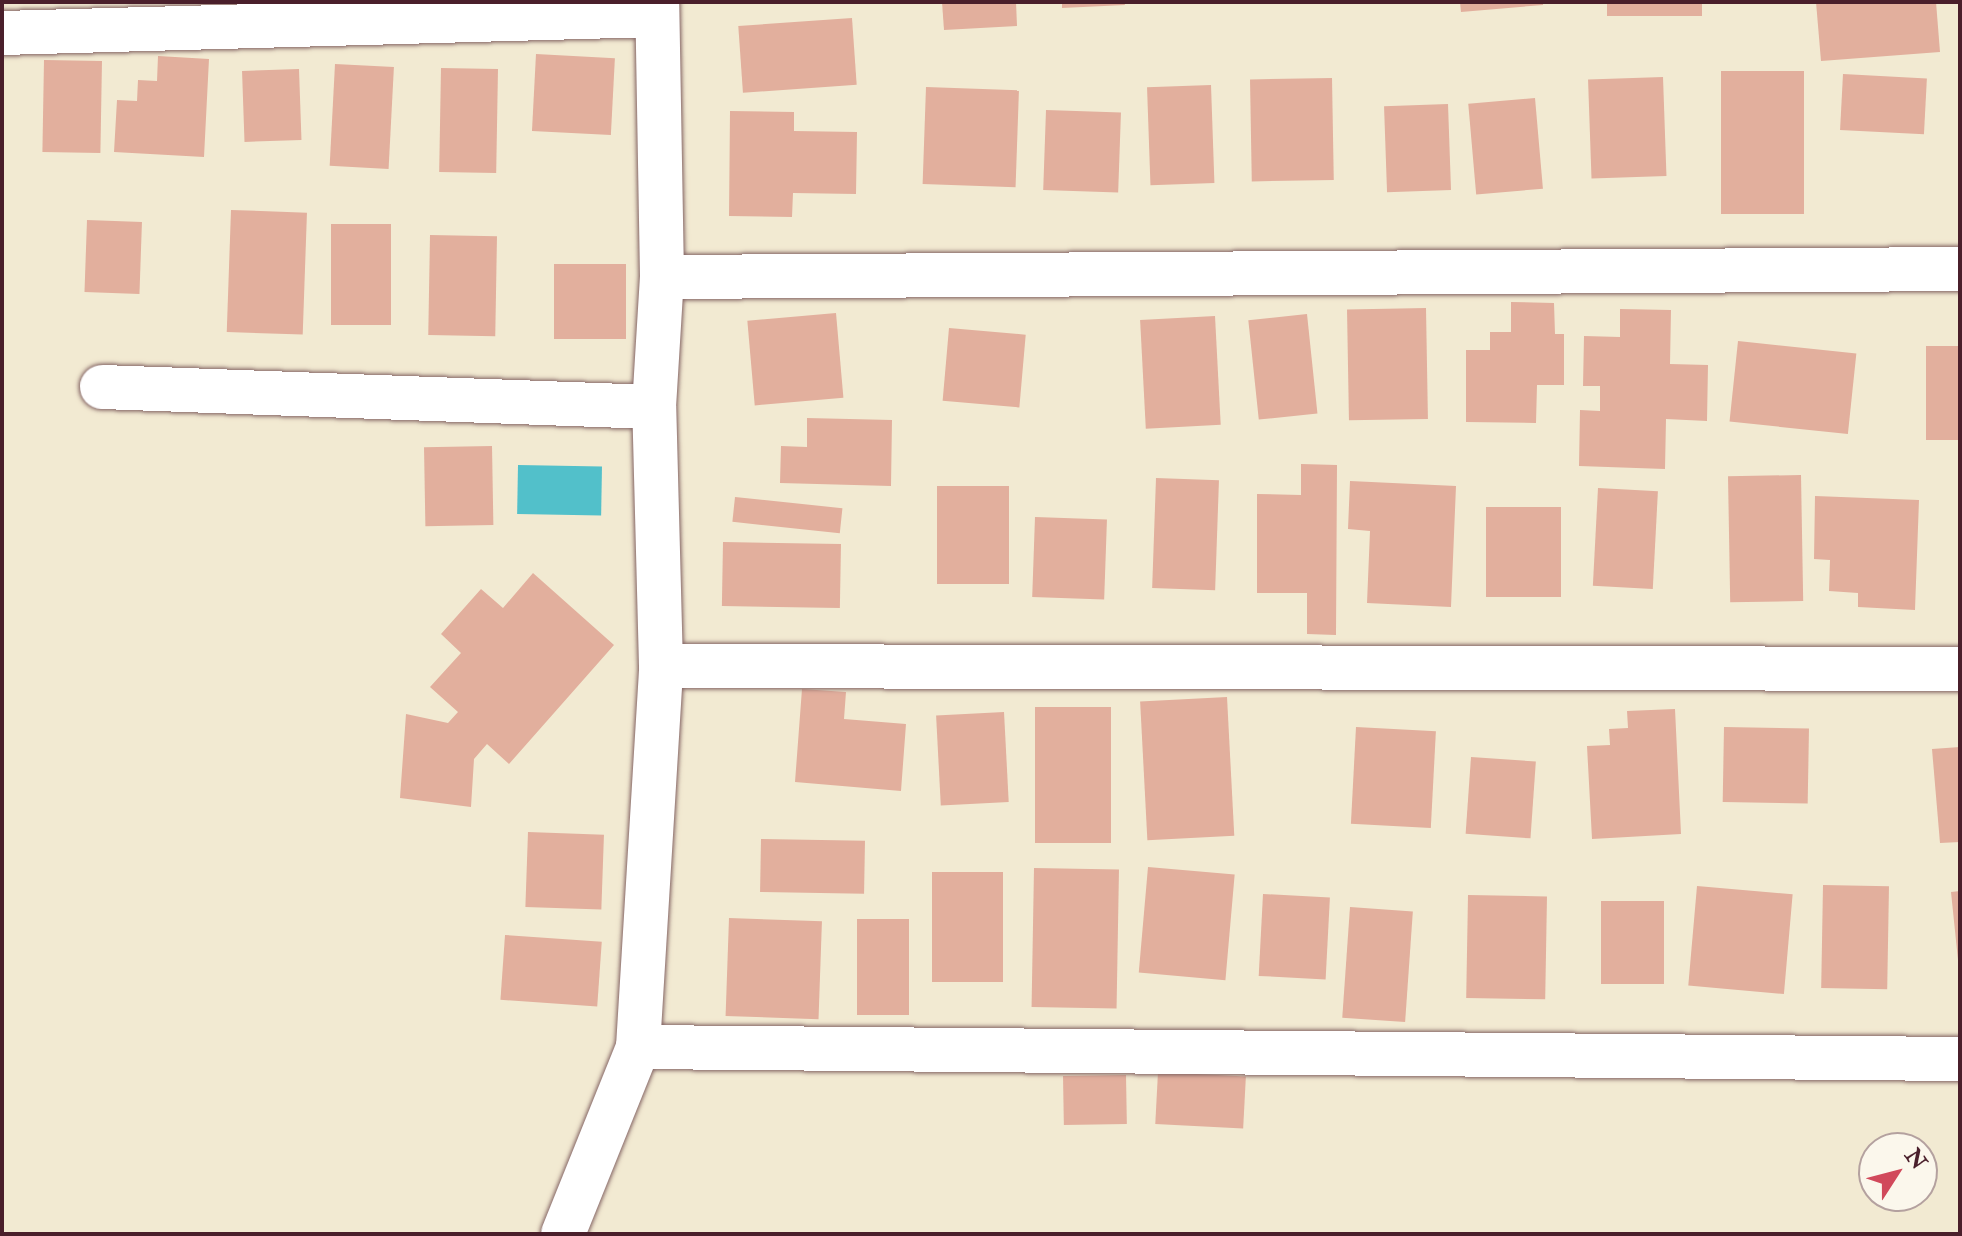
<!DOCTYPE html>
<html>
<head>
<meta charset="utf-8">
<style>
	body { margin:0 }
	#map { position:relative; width:1962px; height:1236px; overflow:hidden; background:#f2ead2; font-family:"IM FELL Double Pica",serif }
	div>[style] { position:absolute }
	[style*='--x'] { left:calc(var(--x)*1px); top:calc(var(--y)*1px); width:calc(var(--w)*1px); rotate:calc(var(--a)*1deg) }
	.water>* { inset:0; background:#52c0ca; transform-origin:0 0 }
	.building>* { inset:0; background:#e2af9d; transform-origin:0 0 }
	.roads { filter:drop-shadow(0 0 2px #856665) drop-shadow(0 0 2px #856665) }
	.minor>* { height:44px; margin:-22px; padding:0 22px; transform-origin:22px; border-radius:22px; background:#fff }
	span { translate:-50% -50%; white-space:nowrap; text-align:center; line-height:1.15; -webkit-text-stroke:7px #fbf7ec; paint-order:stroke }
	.frame { position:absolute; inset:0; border:4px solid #4a1f2b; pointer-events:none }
	.north { position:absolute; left:1858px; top:1132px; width:80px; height:80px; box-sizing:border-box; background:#fbf7ec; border:2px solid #b4a19f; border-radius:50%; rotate:54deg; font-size:22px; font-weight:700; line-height:32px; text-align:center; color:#4a1f2b }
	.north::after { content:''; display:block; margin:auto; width:28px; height:36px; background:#d1495b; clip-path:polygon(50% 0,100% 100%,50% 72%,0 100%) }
</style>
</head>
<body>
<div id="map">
	<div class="water">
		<div style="left:518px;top:465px;width:84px;height:49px;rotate:1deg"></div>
	</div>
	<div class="building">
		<div style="clip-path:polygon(942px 2px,1016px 2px,1017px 26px,944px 30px)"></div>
		<div style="clip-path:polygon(1062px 2px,1124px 2px,1125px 5px,1062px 8px)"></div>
		<div style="clip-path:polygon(1460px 2px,1543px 2px,1543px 5px,1461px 12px)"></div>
		<div style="left:1607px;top:2px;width:95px;height:14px"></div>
		<div style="clip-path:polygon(1816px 2px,1936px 2px,1940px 52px,1821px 61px)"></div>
		<div style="left:852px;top:18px;width:67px;height:114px;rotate:86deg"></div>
		<div style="left:536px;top:54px;width:79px;height:77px;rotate:3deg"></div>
		<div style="clip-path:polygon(158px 56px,209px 59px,204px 157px,114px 152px,117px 100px,137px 101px,138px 80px,157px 81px)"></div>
		<div style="left:44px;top:60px;width:58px;height:92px;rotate:1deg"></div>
		<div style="left:335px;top:64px;width:59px;height:102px;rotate:3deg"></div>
		<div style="left:441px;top:68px;width:57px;height:104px;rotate:1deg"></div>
		<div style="left:299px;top:69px;width:71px;height:57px;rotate:88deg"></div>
		<div style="left:1721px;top:71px;width:83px;height:143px"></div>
		<div style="left:1843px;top:74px;width:84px;height:56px;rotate:3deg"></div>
		<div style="left:1663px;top:77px;width:99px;height:75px;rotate:88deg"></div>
		<div style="left:1332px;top:78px;width:102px;height:82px;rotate:89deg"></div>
		<div style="left:1211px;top:85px;width:98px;height:64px;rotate:88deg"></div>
		<div style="left:926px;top:87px;width:93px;height:97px;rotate:2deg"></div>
		<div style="left:1535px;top:98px;width:91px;height:67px;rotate:85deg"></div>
		<div style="left:1448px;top:104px;width:86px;height:64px;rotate:88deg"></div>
		<div style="left:1046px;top:110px;width:75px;height:80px;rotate:2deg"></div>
		<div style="clip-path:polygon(730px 111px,794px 112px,794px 131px,857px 132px,856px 194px,793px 193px,792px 217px,729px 216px)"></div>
		<div style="left:231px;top:210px;width:76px;height:122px;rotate:2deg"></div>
		<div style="left:87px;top:220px;width:55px;height:72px;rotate:2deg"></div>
		<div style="left:331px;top:224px;width:60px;height:101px"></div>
		<div style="left:430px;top:235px;width:67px;height:100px;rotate:1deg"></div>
		<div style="left:554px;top:264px;width:72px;height:75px"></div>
		<div style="clip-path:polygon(1511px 302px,1554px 303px,1555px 334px,1564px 334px,1564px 385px,1537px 385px,1536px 423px,1466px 422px,1466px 350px,1490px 350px,1490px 332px,1511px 332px)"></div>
		<div style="left:1426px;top:308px;width:111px;height:79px;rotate:89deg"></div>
		<div style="clip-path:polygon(1620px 309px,1671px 310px,1670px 364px,1708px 365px,1707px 421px,1666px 419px,1665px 469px,1579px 466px,1580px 410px,1600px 411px,1600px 386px,1583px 386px,1584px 336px,1620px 337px)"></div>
		<div style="left:836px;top:313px;width:85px;height:89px;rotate:85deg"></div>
		<div style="left:1307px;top:314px;width:100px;height:59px;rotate:84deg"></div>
		<div style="left:1215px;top:316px;width:109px;height:75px;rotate:87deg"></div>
		<div style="left:949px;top:328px;width:77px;height:73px;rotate:5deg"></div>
		<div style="left:1738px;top:341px;width:119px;height:81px;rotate:6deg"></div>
		<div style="left:1926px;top:346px;width:34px;height:94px"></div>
		<div style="clip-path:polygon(807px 418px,892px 420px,891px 486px,780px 483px,781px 446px,807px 447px)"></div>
		<div style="left:492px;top:446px;width:79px;height:68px;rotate:89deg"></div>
		<div style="clip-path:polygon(1301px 464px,1337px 465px,1336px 635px,1307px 634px,1307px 593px,1257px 593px,1257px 494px,1301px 495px)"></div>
		<div style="left:1801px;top:475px;width:126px;height:73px;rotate:89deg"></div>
		<div style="left:1156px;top:478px;width:63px;height:110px;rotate:2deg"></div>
		<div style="clip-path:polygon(1350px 481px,1456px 486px,1451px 607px,1367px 603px,1370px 531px,1348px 529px)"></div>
		<div style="left:937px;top:486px;width:72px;height:98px"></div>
		<div style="left:1598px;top:488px;width:60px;height:98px;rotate:3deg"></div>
		<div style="clip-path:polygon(1815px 496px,1919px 500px,1915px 610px,1858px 607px,1858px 593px,1829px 591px,1830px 560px,1814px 559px)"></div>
		<div style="left:735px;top:497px;width:108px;height:25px;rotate:6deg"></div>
		<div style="left:1486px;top:507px;width:75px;height:90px"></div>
		<div style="left:1035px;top:517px;width:72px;height:80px;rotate:2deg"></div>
		<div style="left:723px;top:542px;width:118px;height:64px;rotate:1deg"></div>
		<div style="clip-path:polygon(533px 573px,614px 645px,509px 764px,487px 744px,474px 759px,471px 807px,400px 798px,406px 714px,448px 723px,458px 712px,430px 687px,461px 653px,441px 634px,481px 589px,503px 608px)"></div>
		<div style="clip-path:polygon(802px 689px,846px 692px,844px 719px,906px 724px,901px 791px,795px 782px)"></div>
		<div style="left:1227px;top:697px;width:139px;height:87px;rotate:87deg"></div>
		<div style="left:1035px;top:707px;width:76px;height:136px"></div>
		<div style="clip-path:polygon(1675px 709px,1681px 834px,1592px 839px,1587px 746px,1610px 745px,1609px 729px,1628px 728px,1627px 711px)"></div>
		<div style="left:1004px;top:712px;width:90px;height:68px;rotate:87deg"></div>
		<div style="left:1356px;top:727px;width:80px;height:97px;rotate:3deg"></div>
		<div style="left:1724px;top:727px;width:85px;height:75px;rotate:1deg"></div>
		<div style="clip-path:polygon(1960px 747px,1960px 842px,1940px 843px,1932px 749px)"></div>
		<div style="left:1471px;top:757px;width:65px;height:77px;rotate:4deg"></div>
		<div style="left:528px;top:832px;width:76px;height:75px;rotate:2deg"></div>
		<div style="left:761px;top:839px;width:104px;height:53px;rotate:1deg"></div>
		<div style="left:1148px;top:867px;width:87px;height:106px;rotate:5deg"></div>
		<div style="left:1034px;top:868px;width:85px;height:139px;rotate:1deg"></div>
		<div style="left:932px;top:872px;width:71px;height:110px"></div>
		<div style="left:1823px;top:885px;width:66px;height:103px;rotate:1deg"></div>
		<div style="left:1697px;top:886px;width:96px;height:100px;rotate:5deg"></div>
		<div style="clip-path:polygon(1960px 891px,1960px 959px,1958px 960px,1951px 892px)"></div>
		<div style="left:1263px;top:894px;width:67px;height:82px;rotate:3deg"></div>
		<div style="left:1468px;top:895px;width:79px;height:103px;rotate:1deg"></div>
		<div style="left:1601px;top:901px;width:63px;height:83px"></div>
		<div style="left:1350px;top:907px;width:63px;height:111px;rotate:4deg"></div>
		<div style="left:729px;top:918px;width:93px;height:98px;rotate:2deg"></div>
		<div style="left:857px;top:919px;width:52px;height:96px"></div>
		<div style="left:505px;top:935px;width:97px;height:65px;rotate:4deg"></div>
		<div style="left:1158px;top:1072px;width:88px;height:52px;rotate:3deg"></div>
		<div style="left:1126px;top:1075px;width:49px;height:63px;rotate:89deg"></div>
	</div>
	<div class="roads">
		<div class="minor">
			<div style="--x:2;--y:33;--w:654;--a:-1.58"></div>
			<div style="--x:662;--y:277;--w:1298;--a:-0.35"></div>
			<div style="--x:102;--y:387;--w:552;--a:2.08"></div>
			<div style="--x:661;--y:666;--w:1299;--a:0.13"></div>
			<div style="--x:638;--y:1047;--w:1322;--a:0.52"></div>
			<div style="--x:563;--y:1234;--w:201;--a:-68.1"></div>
			<div style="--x:638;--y:1047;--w:382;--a:-86.5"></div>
			<div style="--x:661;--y:666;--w:259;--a:-91.5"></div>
			<div style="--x:654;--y:407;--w:130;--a:-86.5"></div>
			<div style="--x:662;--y:277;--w:275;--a:-91"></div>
		</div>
	</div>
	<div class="frame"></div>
	<div class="north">N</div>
</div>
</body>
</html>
